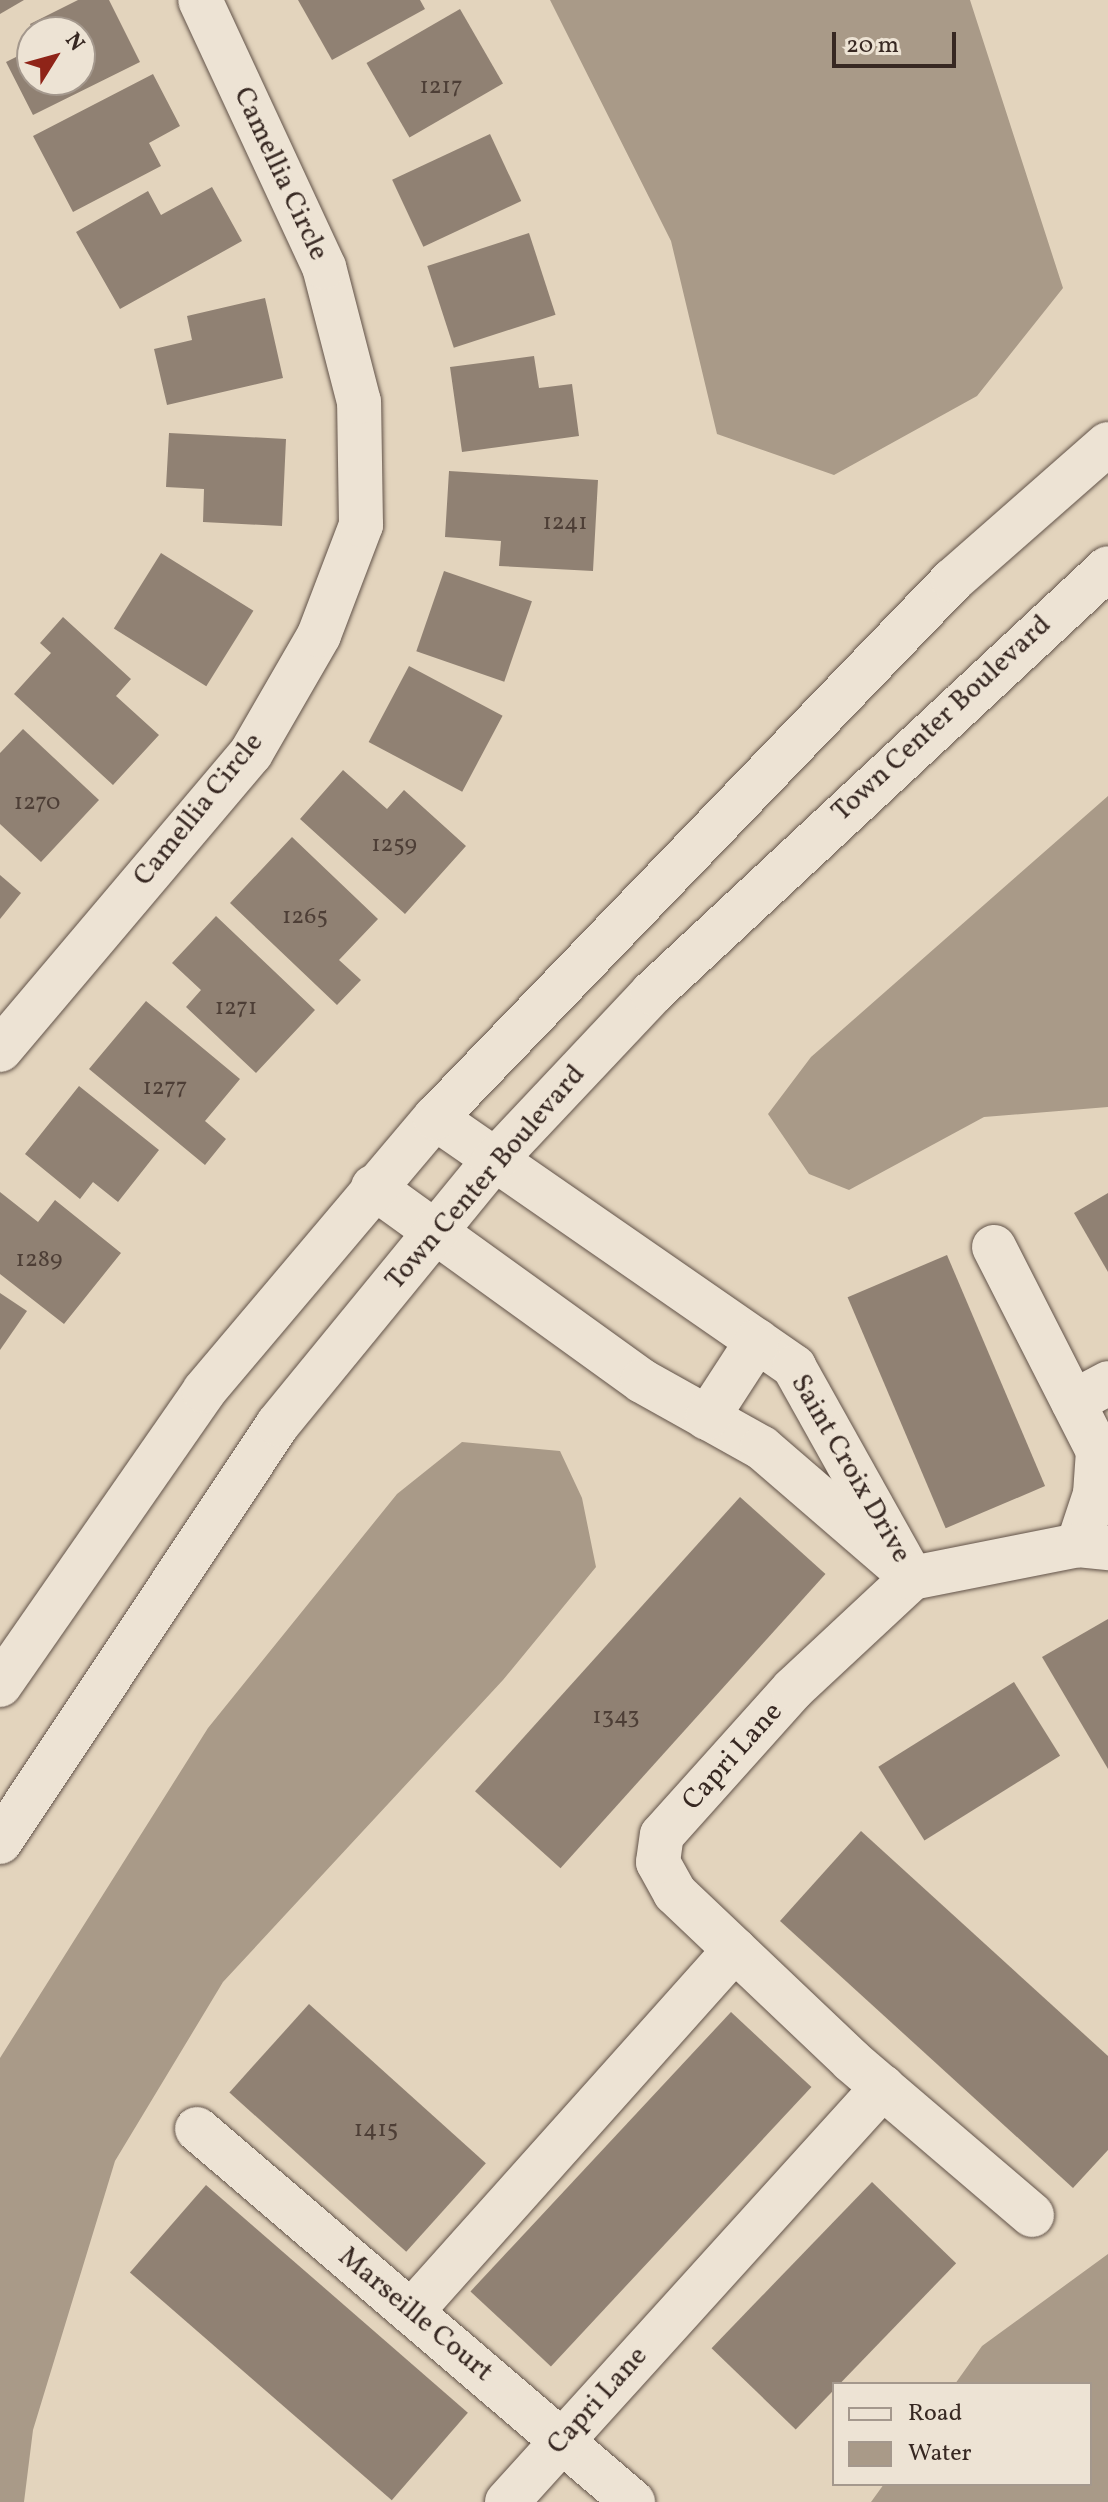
<!DOCTYPE html>
<html>
<head>
<meta charset="utf-8">
<style>
	body { margin:0 }
	#map { position:relative; width:1108px; height:2502px; overflow:hidden; background:#e3d4bd; font-family:Vollkorn,serif }
	div>[style] { position:absolute }
	[style*='--x'] { left:calc(var(--x)*1px); top:calc(var(--y)*1px); width:calc(var(--w)*1px); rotate:calc(var(--a)*1deg) }
	.water>* { inset:0; background:#a99a88 }
	.building>* { inset:0; background:#908173; transform-origin:0 0 }
	.roads { filter:drop-shadow(0 0 2px #625349) drop-shadow(0 0 2px #625349) }
	.minor>* { height:44px; margin:-22px; padding:0 22px; transform-origin:22px; border-radius:22px; background:#ede3d4 }
	.tertiary>* { height:44px; margin:-22px; padding:0 22px; transform-origin:22px; border-radius:22px; background:#ede3d4 }
	span { translate:-50% -50%; white-space:nowrap; text-align:center; line-height:1.15; -webkit-text-stroke:7px #ede3d4; paint-order:stroke }
	.number-label { font-size:24px; color:#4d3e36 }
	.number-label span { -webkit-text-stroke-width:0 }
	.street-label { font-size:28px; color:#372822 }
	.legend { position:absolute; left:832px; top:2382px; width:260px; height:104px; box-sizing:border-box; background:#ede3d4; border:2px solid #a4988d; margin:0; padding:10px 14px; list-style:none; font-size:24px; color:#372822 }
	.legend li { display:flex; align-items:center; gap:16px; height:40px }
	.legend b { width:40px; border:2px solid #a4988d }
	.north { position:absolute; left:16px; top:16px; width:80px; height:80px; box-sizing:border-box; background:#ede3d4; border:2px solid #a4988d; border-radius:50%; rotate:53deg; font-size:22px; font-weight:700; line-height:32px; text-align:center; color:#372822 }
	.north::after { content:''; display:block; margin:auto; width:28px; height:36px; background:#8f2418; clip-path:polygon(50% 0,100% 100%,50% 72%,0 100%) }
	.scale { position:absolute; left:832px; top:32px; width:124px; height:36px; box-sizing:border-box; border:4px solid #372822; border-top:0; padding-left:10px; font-size:24px; line-height:28px; white-space:nowrap; color:#372822; -webkit-text-stroke:6px #ede3d4; paint-order:stroke }
</style>
</head>
<body>
<div id="map">
	<div class="water">
		<div style="clip-path:polygon(550px 0,970px 0,1063px 288px,977px 396px,834px 475px,717px 434px,671px 241px)"></div>
		<div style="clip-path:polygon(1108px 796px,1108px 1107px,984px 1117px,849px 1190px,809px 1174px,768px 1114px,811px 1057px)"></div>
		<div style="clip-path:polygon(462px 1442px,560px 1451px,582px 1498px,596px 1567px,503px 1680px,223px 1982px,115px 2161px,33px 2430px,24px 2502px,0 2502px,0 2058px,208px 1728px,397px 1494px)"></div>
		<div style="clip-path:polygon(1108px 2254px,1108px 2502px,871px 2502px,884px 2484px,1090px 2484px,1090px 2384px,955px 2384px,982px 2346px)"></div>
	</div>
	<div class="building">
		<div style="clip-path:polygon(0 0,24px 0,0 14px)"></div>
		<div style="clip-path:polygon(78px 0,109px 0,140px 62px,33px 115px,6px 62px,32px 49px,32px 80px,80px 80px,80px 32px,34px 32px,30px 24px)"></div>
		<div style="clip-path:polygon(298px 0,420px 0,425px 9px,332px 60px)"></div>
		<div style="left:460px;top:9px;width:86px;height:108px;rotate:60deg"></div>
		<div style="clip-path:polygon(153px 74px,180px 126px,149px 143px,161px 166px,73px 212px,33px 136px)"></div>
		<div style="left:490px;top:134px;width:74px;height:108px;rotate:65deg"></div>
		<div style="clip-path:polygon(212px 187px,242px 241px,120px 309px,76px 232px,148px 191px,161px 215px)"></div>
		<div style="left:529px;top:233px;width:86px;height:107px;rotate:72deg"></div>
		<div style="clip-path:polygon(265px 298px,283px 378px,167px 405px,154px 349px,192px 340px,187px 316px)"></div>
		<div style="clip-path:polygon(534px 356px,539px 388px,572px 384px,579px 436px,462px 452px,450px 367px)"></div>
		<div style="clip-path:polygon(169px 433px,286px 439px,282px 526px,203px 522px,204px 489px,166px 487px)"></div>
		<div style="clip-path:polygon(449px 471px,598px 480px,593px 571px,499px 566px,501px 541px,445px 537px)"></div>
		<div style="left:161px;top:553px;width:109px;height:89px;rotate:32deg"></div>
		<div style="left:444px;top:571px;width:93px;height:85px;rotate:19deg"></div>
		<div style="clip-path:polygon(63px 617px,131px 679px,116px 696px,159px 735px,113px 785px,14px 694px,51px 653px,40px 643px)"></div>
		<div style="left:409px;top:666px;width:106px;height:86px;rotate:28deg"></div>
		<div style="clip-path:polygon(23px 729px,99px 800px,41px 862px,0 824px,0 753px)"></div>
		<div style="clip-path:polygon(343px 770px,387px 809px,404px 790px,466px 846px,405px 914px,300px 819px)"></div>
		<div style="clip-path:polygon(292px 837px,378px 919px,339px 960px,361px 980px,337px 1005px,230px 903px)"></div>
		<div style="clip-path:polygon(0 875px,21px 893px,0 919px)"></div>
		<div style="clip-path:polygon(216px 916px,315px 1010px,256px 1073px,186px 1007px,201px 990px,172px 963px)"></div>
		<div style="clip-path:polygon(146px 1001px,240px 1079px,205px 1121px,226px 1139px,205px 1165px,89px 1069px)"></div>
		<div style="clip-path:polygon(79px 1086px,159px 1150px,118px 1202px,93px 1182px,80px 1199px,25px 1154px)"></div>
		<div style="clip-path:polygon(0 1192px,38px 1222px,55px 1200px,121px 1253px,64px 1324px,0 1274px)"></div>
		<div style="clip-path:polygon(1108px 1193px,1108px 1272px,1074px 1213px)"></div>
		<div style="left:947px;top:1255px;width:251px;height:108px;rotate:67deg"></div>
		<div style="clip-path:polygon(0 1293px,27px 1311px,0 1350px)"></div>
		<div style="left:740px;top:1497px;width:115px;height:396px;rotate:42deg"></div>
		<div style="clip-path:polygon(1108px 1619px,1108px 1769px,1042px 1657px)"></div>
		<div style="left:1014px;top:1682px;width:87px;height:160px;rotate:58deg"></div>
		<div style="clip-path:polygon(861px 1831px,1108px 2056px,1108px 2150px,1073px 2188px,780px 1921px)"></div>
		<div style="left:309px;top:2004px;width:238px;height:119px;rotate:42deg"></div>
		<div style="left:731px;top:2012px;width:110px;height:382px;rotate:43deg"></div>
		<div style="left:872px;top:2182px;width:117px;height:231px;rotate:44deg"></div>
		<div style="left:206px;top:2185px;width:347px;height:116px;rotate:41deg"></div>
	</div>
	<div class="roads">
		<div class="minor">
			<div style="--x:0;--y:1050;--w:389;--a:-49.8"></div>
			<div style="--x:251;--y:753;--w:136;--a:-60"></div>
			<div style="--x:319;--y:635;--w:118;--a:-69.1"></div>
			<div style="--x:361;--y:525;--w:123;--a:-90.9"></div>
			<div style="--x:359;--y:402;--w:139;--a:-104.5"></div>
			<div style="--x:324;--y:267;--w:294;--a:-114.9"></div>
			<div style="--x:435;--y:1118;--w:437;--a:34.7"></div>
			<div style="--x:794;--y:1367;--w:242;--a:60.8"></div>
			<div style="--x:373;--y:1187;--w:332;--a:35.8"></div>
			<div style="--x:642;--y:1381;--w:137;--a:29.2"></div>
			<div style="--x:762;--y:1448;--w:173;--a:40.8"></div>
			<div style="--x:994;--y:1247;--w:229;--a:63"></div>
			<div style="--x:1098;--y:1451;--w:43;--a:94"></div>
			<div style="--x:1095;--y:1494;--w:54;--a:108.4"></div>
			<div style="--x:1073;--y:1402;--w:40;--a:-28"></div>
			<div style="--x:707;--y:1418;--w:92;--a:-57"></div>
			<div style="--x:197;--y:2129;--w:574;--a:40.55"></div>
			<div style="--x:1032;--y:2215;--w:237;--a:-139.5"></div>
			<div style="--x:852;--y:2061;--w:244;--a:-136.5"></div>
			<div style="--x:675;--y:1893;--w:35;--a:-119"></div>
			<div style="--x:658;--y:1862;--w:27;--a:-82"></div>
			<div style="--x:662;--y:1835;--w:196;--a:-48.1"></div>
			<div style="--x:793;--y:1689;--w:163;--a:-43"></div>
			<div style="--x:912;--y:1578;--w:169;--a:-11.2"></div>
			<div style="--x:1078;--y:1545;--w:30;--a:6"></div>
			<div style="--x:411;--y:2312;--w:486;--a:-48.2"></div>
			<div style="--x:507;--y:2502;--w:560;--a:-47.82"></div>
		</div>
		<div class="tertiary">
			<div style="--x:0;--y:1685;--w:358;--a:-55.2"></div>
			<div style="--x:204;--y:1391;--w:358;--a:-49.8"></div>
			<div style="--x:435;--y:1118;--w:747;--a:-46.09"></div>
			<div style="--x:953;--y:580;--w:206;--a:-41.3"></div>
			<div style="--x:0;--y:1842;--w:502;--a:-56.37"></div>
			<div style="--x:278;--y:1424;--w:338;--a:-50.7"></div>
			<div style="--x:492;--y:1163;--w:233;--a:-46.7"></div>
			<div style="--x:652;--y:993;--w:623;--a:-42.98"></div>
		</div>
	</div>
	<div class="number-label">
		<span style="left:441px;top:88px">1217</span>
		<span style="left:565px;top:524px">1241</span>
		<span style="left:37px;top:804px">1270</span>
		<span style="left:394px;top:846px">1259</span>
		<span style="left:305px;top:918px">1265</span>
		<span style="left:236px;top:1009px">1271</span>
		<span style="left:165px;top:1089px">1277</span>
		<span style="left:39px;top:1261px">1289</span>
		<span style="left:616px;top:1718px">1343</span>
		<span style="left:376px;top:2131px">1415</span>
	</div>
	<div class="street-label">
		<span style="left:280px;top:174px;rotate:65deg">Camellia Circle</span>
		<span style="left:942px;top:719px;rotate:-43deg">Town Center Boulevard</span>
		<span style="left:199px;top:810px;rotate:-51deg">Camellia Circle</span>
		<span style="left:486px;top:1178px;rotate:-49deg">Town Center Boulevard</span>
		<span style="left:850px;top:1469px;rotate:60deg">Saint Croix Drive</span>
		<span style="left:733px;top:1757px;rotate:-48deg">Capri Lane</span>
		<span style="left:415px;top:2315px;rotate:40deg">Marseille Court</span>
		<span style="left:598px;top:2401px;rotate:-48deg">Capri Lane</span>
	</div>
	<ul class="legend">
	<li><b style="height:10px;background:#ede3d4"></b>Road</li>
	<li><b style="height:22px;background:#a99a88"></b>Water</li>
	</ul>
	<div class="north">N</div>
	<div class="scale">20 m</div>
</div>
</body>
</html>
